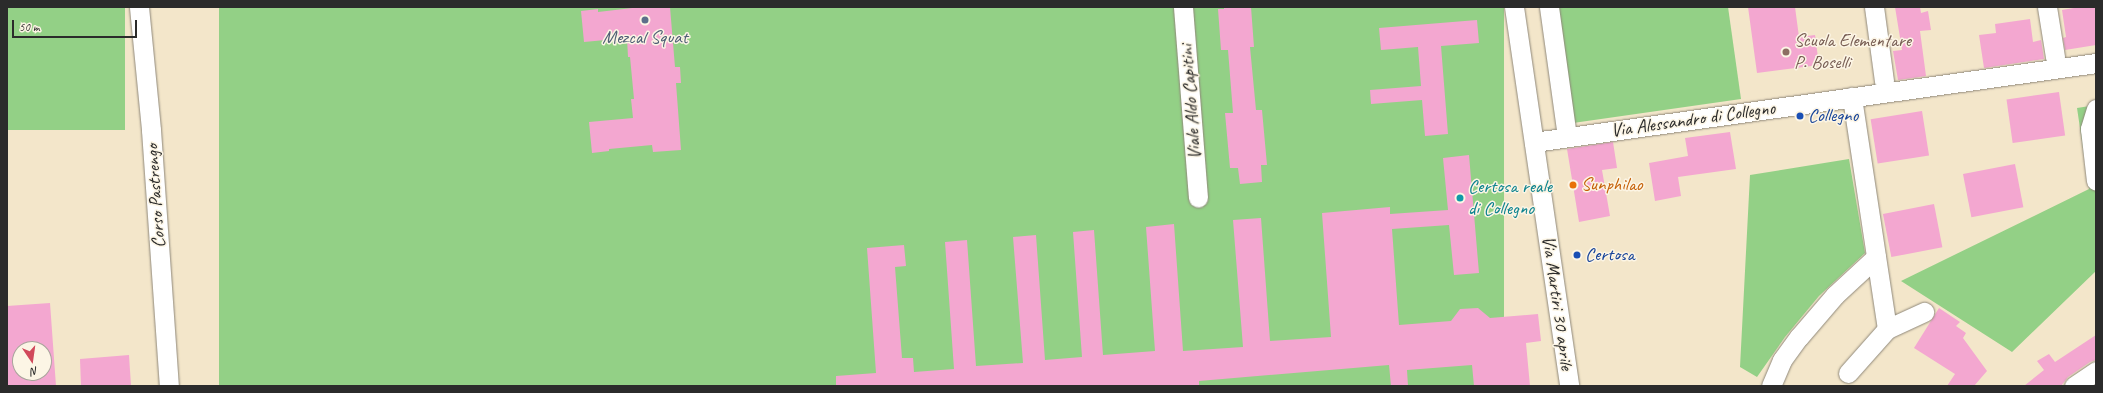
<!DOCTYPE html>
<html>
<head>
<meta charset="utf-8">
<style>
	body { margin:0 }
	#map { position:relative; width:2103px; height:393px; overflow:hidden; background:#f3e6ca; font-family:Caveat,sans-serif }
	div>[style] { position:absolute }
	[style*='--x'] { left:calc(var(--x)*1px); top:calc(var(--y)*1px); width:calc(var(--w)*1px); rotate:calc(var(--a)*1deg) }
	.green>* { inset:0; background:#93d086; transform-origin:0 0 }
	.building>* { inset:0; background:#f3a7d0; transform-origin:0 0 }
	.roads { filter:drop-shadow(0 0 1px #8f887a) drop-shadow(0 0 1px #8f887a) }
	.minor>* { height:19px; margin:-9.5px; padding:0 9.5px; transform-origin:9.5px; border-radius:9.5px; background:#fff }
	.dots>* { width:11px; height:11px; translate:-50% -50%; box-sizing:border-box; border:2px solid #fcf5e5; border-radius:50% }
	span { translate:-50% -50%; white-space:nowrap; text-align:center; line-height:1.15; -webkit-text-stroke:3px #fcf5e5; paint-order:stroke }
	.service-label { font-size:19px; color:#4e5e75 }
	.education-label { font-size:19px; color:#785e54 }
	.left { translate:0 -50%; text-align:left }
	.street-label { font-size:19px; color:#2b2b2b }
	.transit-label { font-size:19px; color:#164399 }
	.food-label { font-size:19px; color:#c56008 }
	.culture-label { font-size:19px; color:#0d838f }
	.frame { position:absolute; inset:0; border:8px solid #2b2b2b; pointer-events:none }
	.north { position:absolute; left:12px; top:341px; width:40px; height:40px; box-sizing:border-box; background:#fcf5e5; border:1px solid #a8a49b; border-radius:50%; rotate:167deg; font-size:11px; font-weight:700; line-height:16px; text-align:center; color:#2b2b2b }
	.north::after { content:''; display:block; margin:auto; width:14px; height:18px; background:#d1495b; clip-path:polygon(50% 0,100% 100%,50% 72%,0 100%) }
	.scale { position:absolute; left:12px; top:20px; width:125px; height:18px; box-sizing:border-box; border:2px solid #2b2b2b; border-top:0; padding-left:5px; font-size:12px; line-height:14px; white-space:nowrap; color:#2b2b2b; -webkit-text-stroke:3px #fcf5e5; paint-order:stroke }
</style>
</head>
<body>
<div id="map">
	<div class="green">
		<div style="left:7px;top:7px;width:118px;height:123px"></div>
		<div style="left:219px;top:7px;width:1285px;height:379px"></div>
		<div style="clip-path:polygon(1557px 7px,1728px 7px,1741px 99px,1573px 123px)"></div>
		<div style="clip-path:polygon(2096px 105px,2096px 271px,2012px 352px,1901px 281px,2089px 189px,2077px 108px)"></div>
		<div style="clip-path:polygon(1849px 159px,1865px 253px,1819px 296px,1785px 337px,1757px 377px,1740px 367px,1750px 175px)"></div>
	</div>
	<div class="building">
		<div style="clip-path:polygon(641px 7px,670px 7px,675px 67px,680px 67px,681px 83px,676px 83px,681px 150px,653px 152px,652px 145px,609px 149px,609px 151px,592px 153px,589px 122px,633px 118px,631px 99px,634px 99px,630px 57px,628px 57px,627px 38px,584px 42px,581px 11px,598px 9px,598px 12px)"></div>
		<div style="clip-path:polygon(1224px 7px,1251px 7px,1254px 47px,1250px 47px,1256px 110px,1262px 110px,1267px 165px,1261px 165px,1262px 182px,1240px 184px,1238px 168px,1230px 168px,1225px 113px,1233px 113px,1228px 50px,1221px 50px,1218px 9px,1224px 9px)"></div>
		<div style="clip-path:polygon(1748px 7px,1795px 7px,1799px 37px,1815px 35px,1819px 65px,1757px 73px)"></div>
		<div style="clip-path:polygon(1895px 7px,1920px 7px,1921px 13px,1928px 11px,1931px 30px,1920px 31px,1926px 76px,1898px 80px,1893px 51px,1902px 50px)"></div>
		<div style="clip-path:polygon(2080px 7px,2096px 7px,2096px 45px,2065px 50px,2063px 38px,2066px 37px,2062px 10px)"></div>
		<div style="clip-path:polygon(2030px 19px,2033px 42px,2041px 40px,2044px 59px,1984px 68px,1979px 35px,1996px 33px,1995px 24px)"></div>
		<div style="clip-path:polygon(1477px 20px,1479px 43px,1441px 46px,1448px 134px,1425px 136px,1422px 100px,1371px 104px,1370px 90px,1421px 86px,1418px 47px,1381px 50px,1379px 28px)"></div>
		<div style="left:2059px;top:92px;width:44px;height:53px;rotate:82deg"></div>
		<div style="left:1922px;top:111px;width:45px;height:52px;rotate:81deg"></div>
		<div style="clip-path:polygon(1730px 132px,1736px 169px,1678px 177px,1681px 196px,1655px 201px,1649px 163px,1688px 156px,1685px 138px)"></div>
		<div style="clip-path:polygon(1613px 142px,1617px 168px,1602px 170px,1610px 216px,1579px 222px,1567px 149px)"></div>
		<div style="clip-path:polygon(1469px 155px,1479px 273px,1454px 275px,1449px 225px,1392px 229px,1399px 325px,1451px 321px,1460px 309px,1478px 308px,1490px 318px,1538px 314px,1541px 341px,1526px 343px,1530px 386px,1474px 386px,1472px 365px,1407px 370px,1408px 386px,1391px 386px,1389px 365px,1199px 381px,1199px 386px,1158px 386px,1158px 385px,836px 386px,836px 376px,876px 373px,867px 248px,904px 245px,906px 266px,895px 267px,902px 358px,913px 358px,914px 372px,954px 369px,945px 242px,967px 240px,976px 366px,1023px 363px,1013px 237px,1036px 235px,1045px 360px,1082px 357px,1073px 232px,1094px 230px,1103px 355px,1155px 351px,1146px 227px,1174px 224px,1183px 351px,1243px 347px,1233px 220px,1261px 218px,1270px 341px,1331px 337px,1322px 213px,1390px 207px,1390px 214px,1448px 210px,1443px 158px)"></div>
		<div style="left:2015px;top:164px;width:44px;height:53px;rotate:79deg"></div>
		<div style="left:1934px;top:204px;width:44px;height:52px;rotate:79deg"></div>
		<div style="clip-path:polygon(evenodd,50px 303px,56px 386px,7px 386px,7px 306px,50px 303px,20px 349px,44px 349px,44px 373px,20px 373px,20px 349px)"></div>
		<div style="clip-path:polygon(1939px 308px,1960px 322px,1956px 326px,1966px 333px,1963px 338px,1987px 371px,1974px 386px,1947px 386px,1955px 374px,1914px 348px)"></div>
		<div style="clip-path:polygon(2096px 335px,2096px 360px,2090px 362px,2068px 377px,2061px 386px,2024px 386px,2044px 370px,2037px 361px,2049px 354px,2055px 362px)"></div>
		<div style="clip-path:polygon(129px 355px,131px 386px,81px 386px,80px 359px)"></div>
	</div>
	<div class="roads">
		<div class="minor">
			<div style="--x:139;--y:7;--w:124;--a:84.4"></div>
			<div style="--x:151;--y:130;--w:257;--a:86"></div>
			<div style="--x:1183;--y:7;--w:191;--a:85.5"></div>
			<div style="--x:1514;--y:7;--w:383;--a:81.7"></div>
			<div style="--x:1549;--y:7;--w:131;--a:82.1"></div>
			<div style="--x:1874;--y:7;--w:75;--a:82.3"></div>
			<div style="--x:2047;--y:7;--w:51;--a:80.9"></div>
			<div style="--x:2096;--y:109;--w:21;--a:107"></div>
			<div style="--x:2090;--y:129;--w:52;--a:83.4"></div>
			<div style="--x:1534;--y:142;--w:568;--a:-8"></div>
			<div style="--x:1887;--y:329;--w:41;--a:-24.7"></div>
			<div style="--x:1848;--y:373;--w:59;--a:-48.4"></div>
			<div style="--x:1887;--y:329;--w:235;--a:-98.6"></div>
			<div style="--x:1771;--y:386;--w:28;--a:-67"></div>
			<div style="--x:1782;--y:360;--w:29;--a:-54"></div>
			<div style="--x:1799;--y:337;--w:55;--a:-49.4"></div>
			<div style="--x:1835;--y:295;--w:56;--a:-42.8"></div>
			<div style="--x:2074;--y:386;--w:27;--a:-34"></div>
		</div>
	</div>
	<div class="dots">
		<div style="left:645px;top:20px;background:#5c6f8a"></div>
		<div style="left:1786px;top:52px;background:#8d6e63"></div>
		<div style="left:1800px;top:116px;background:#1a4fb4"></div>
		<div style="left:1573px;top:185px;background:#e8710a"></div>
		<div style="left:1460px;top:198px;background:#0f9aa8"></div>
		<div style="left:1577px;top:255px;background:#1a4fb4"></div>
	</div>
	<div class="service-label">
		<span style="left:645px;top:38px">Mezcal Squat</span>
	</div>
	<div class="education-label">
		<span class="left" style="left:1794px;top:52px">Scuola Elementare<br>P. Boselli</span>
	</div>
	<div class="street-label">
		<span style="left:1191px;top:102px;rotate:-94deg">Viale Aldo Capitini</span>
		<span style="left:1693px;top:120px;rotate:-8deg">Via Alessandro di Collegno</span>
		<span style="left:156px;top:196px;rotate:-94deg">Corso Pastrengo</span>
		<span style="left:1557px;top:303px;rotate:82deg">Via Martiri 30 aprile</span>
	</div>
	<div class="transit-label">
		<span class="left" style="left:1808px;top:116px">Collegno</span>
		<span class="left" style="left:1585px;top:255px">Certosa</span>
	</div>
	<div class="food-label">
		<span class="left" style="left:1581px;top:185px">Sunphilao</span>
	</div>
	<div class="culture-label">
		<span class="left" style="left:1468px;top:198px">Certosa reale<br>di Collegno</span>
	</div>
	<div class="frame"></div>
	<div class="north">N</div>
	<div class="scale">50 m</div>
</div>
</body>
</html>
